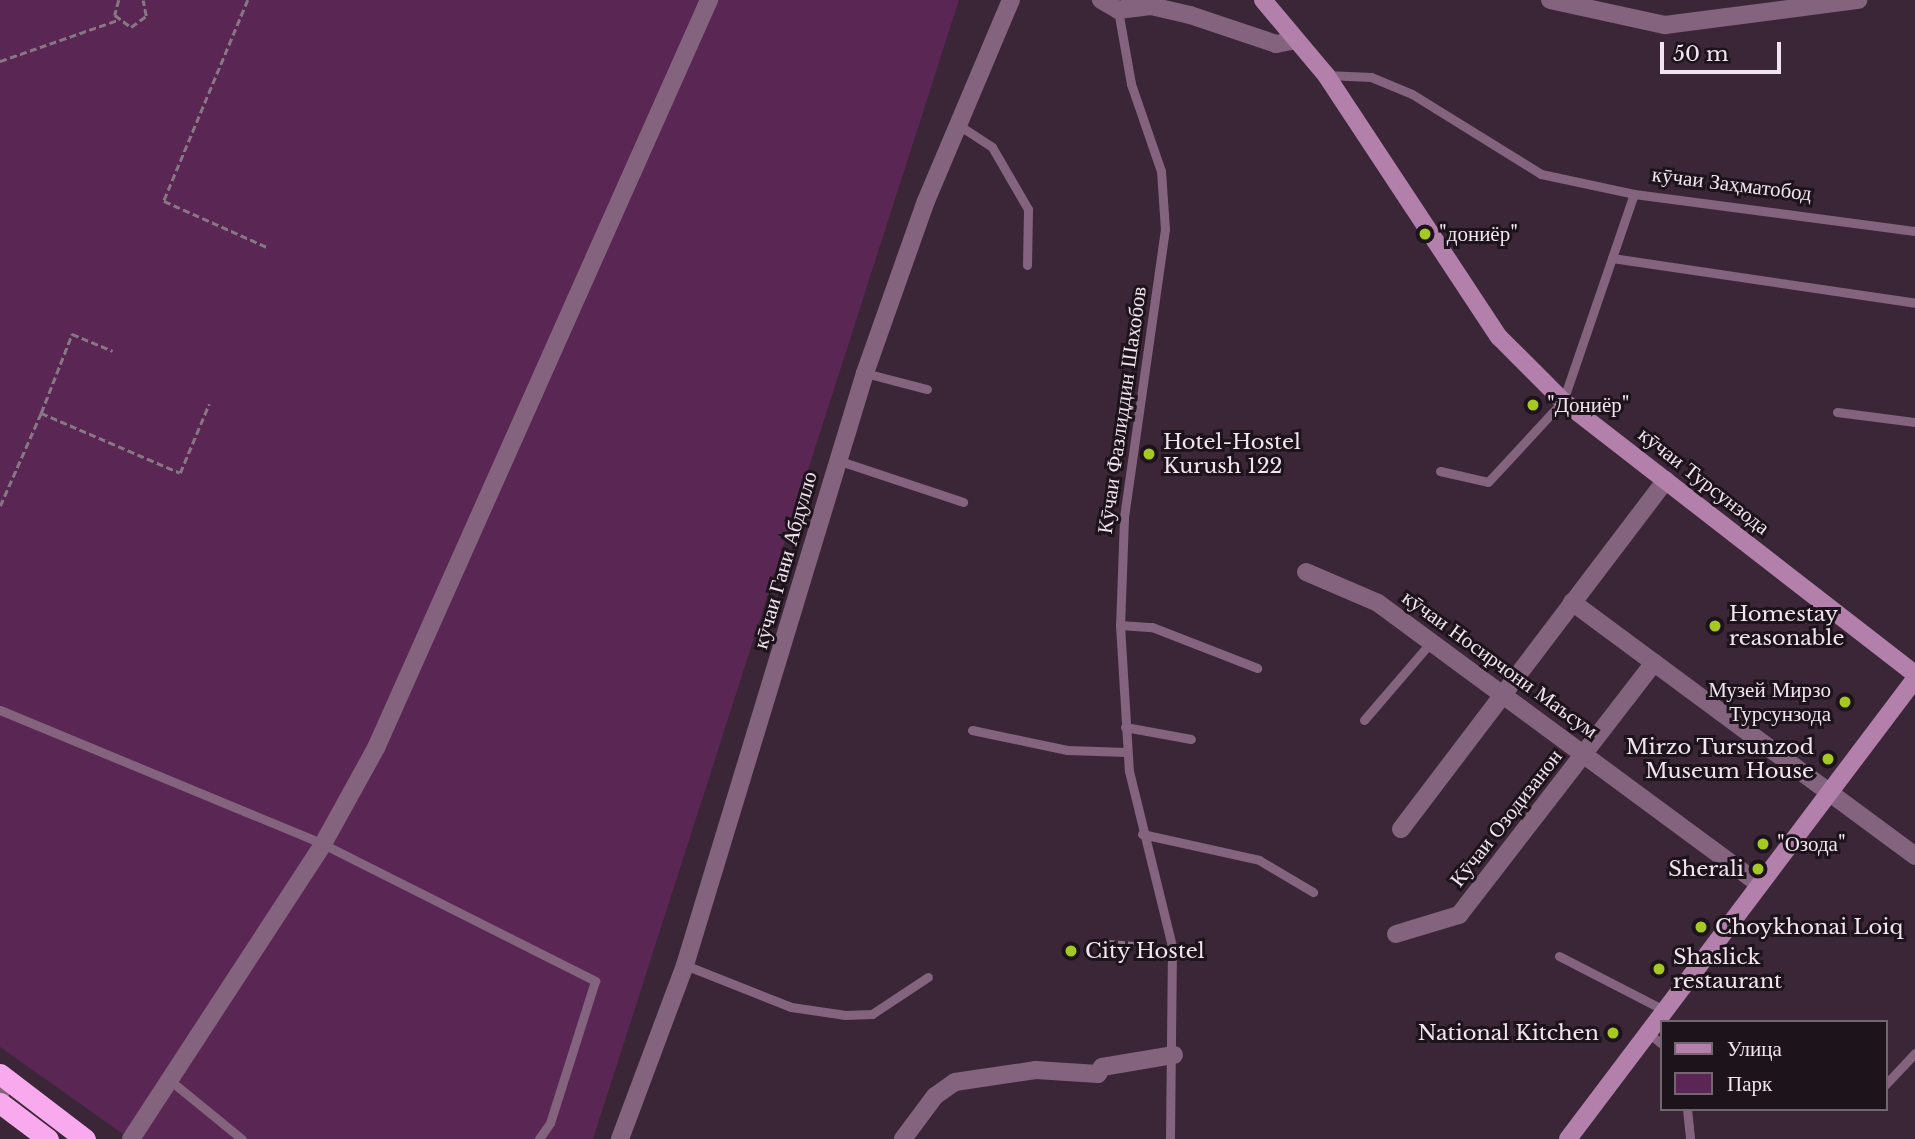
<!DOCTYPE html>
<html>
<head>
<meta charset="utf-8">
<style>
	body { margin:0 }
	#map { position:relative; width:1915px; height:1139px; overflow:hidden; background:#3b2638; font-family:"Libre Baskerville",serif }
	div>[style] { position:absolute }
	[style*='--x'] { left:calc(var(--x)*1px); top:calc(var(--y)*1px); width:calc(var(--w)*1px); rotate:calc(var(--a)*1deg) }
	.green>* { inset:0; background:#5a2654 }
	.path>* { height:2.5px; margin-top:-1.25px; transform-origin:0; background:repeating-linear-gradient(90deg,#887685 0 7px,transparent 0 10.5px) }
	.lane>* { height:9px; margin:-4.5px; padding:0 4.5px; transform-origin:4.5px; border-radius:4.5px; background:#83637e }
	.street>* { height:18px; margin:-9px; padding:0 9px; transform-origin:9px; border-radius:9px; background:#83637e }
	.secondary>* { height:18px; margin:-9px; padding:0 9px; transform-origin:9px; border-radius:9px; background:#b37fab }
	.highway>* { height:21px; margin:-10.5px; padding:0 10.5px; transform-origin:10.5px; border-radius:10.5px; background:#f9a9ee }
	.dots>* { width:19px; height:19px; translate:-50% -50%; box-sizing:border-box; border:4px solid #1c131b; border-radius:50% }
	span { translate:-50% -50%; white-space:nowrap; text-align:center; line-height:1.15; -webkit-text-stroke:6px #1c131b; paint-order:stroke }
	.street-label { font-size:21px; color:#f2e4f0 }
	.poi-label { font-size:21px; color:#f2e4f0 }
	.left { translate:0 -50%; text-align:left }
	.right { translate:-100% -50%; text-align:right }
	.legend { position:absolute; left:1660px; top:1020px; width:228px; height:91px; box-sizing:border-box; background:#1c131b; border:2px solid #726770; margin:0; padding:9px 12px; list-style:none; font-size:21px; color:#f2e4f0 }
	.legend li { display:flex; align-items:center; gap:14px; height:35px }
	.legend b { width:35px; border:2px solid #726770 }
	.scale { position:absolute; left:1660px; top:42px; width:121px; height:32px; box-sizing:border-box; border:4px solid #f2e4f0; border-top:0; padding-left:9px; font-size:21px; line-height:24px; white-space:nowrap; color:#f2e4f0; -webkit-text-stroke:5px #1c131b; paint-order:stroke }
</style>
</head>
<body>
<div id="map">
	<div class="green">
		<div style="clip-path:polygon(0 0,959px 0,593px 1139px,130px 1139px,0 1047px)"></div>
	</div>
	<div class="path">
		<div style="--x:119;--y:0;--w:16;--a:105"></div>
		<div style="--x:115;--y:15;--w:20;--a:37"></div>
		<div style="--x:131;--y:27;--w:19;--a:-36"></div>
		<div style="--x:146;--y:16;--w:16;--a:-101"></div>
		<div style="--x:248;--y:0;--w:218;--a:112.7"></div>
		<div style="--x:164;--y:201;--w:115;--a:24.1"></div>
		<div style="--x:0;--y:61;--w:125;--a:-19.2"></div>
		<div style="--x:41;--y:413;--w:85;--a:-68.6"></div>
		<div style="--x:72;--y:334;--w:44;--a:22.5"></div>
		<div style="--x:0;--y:506;--w:102;--a:-66.2"></div>
		<div style="--x:41;--y:413;--w:151;--a:23.3"></div>
		<div style="--x:180;--y:473;--w:75;--a:-67.2"></div>
		<div style="--x:1097;--y:940;--w:63;--a:4.5"></div>
	</div>
	<div class="lane">
		<div style="--x:1126;--y:0;--w:13;--a:129"></div>
		<div style="--x:1118;--y:10;--w:75;--a:80"></div>
		<div style="--x:1131;--y:84;--w:92;--a:71"></div>
		<div style="--x:1161;--y:171;--w:58;--a:86.1"></div>
		<div style="--x:1165;--y:229;--w:292;--a:98.1"></div>
		<div style="--x:1124;--y:518;--w:107;--a:92.1"></div>
		<div style="--x:1120;--y:625;--w:146;--a:86.5"></div>
		<div style="--x:1129;--y:771;--w:180;--a:76.2"></div>
		<div style="--x:1172;--y:946;--w:193;--a:90.6"></div>
		<div style="--x:1326;--y:75;--w:45;--a:2.5"></div>
		<div style="--x:1371;--y:77;--w:44;--a:22.5"></div>
		<div style="--x:1412;--y:94;--w:152;--a:31.8"></div>
		<div style="--x:1541;--y:174;--w:95;--a:12.1"></div>
		<div style="--x:957;--y:124;--w:42;--a:33.3"></div>
		<div style="--x:992;--y:147;--w:72;--a:59.9"></div>
		<div style="--x:1028;--y:209;--w:56;--a:91"></div>
		<div style="--x:1612;--y:258;--w:306;--a:8.4"></div>
		<div style="--x:865;--y:373;--w:64;--a:14.5"></div>
		<div style="--x:1837;--y:412;--w:79;--a:7.3"></div>
		<div style="--x:837;--y:460;--w:133;--a:18.4"></div>
		<div style="--x:1440;--y:471;--w:49;--a:12.9"></div>
		<div style="--x:1488;--y:482;--w:110;--a:-47.2"></div>
		<div style="--x:1563;--y:401;--w:219;--a:-71.1"></div>
		<div style="--x:1634;--y:194;--w:283;--a:7.5"></div>
		<div style="--x:1120;--y:625;--w:32;--a:4"></div>
		<div style="--x:1152;--y:627;--w:113;--a:21.3"></div>
		<div style="--x:0;--y:710;--w:350;--a:22.5"></div>
		<div style="--x:323;--y:844;--w:305;--a:26.7"></div>
		<div style="--x:595;--y:981;--w:149;--a:107.6"></div>
		<div style="--x:550;--y:1123;--w:19;--a:125"></div>
		<div style="--x:1364;--y:720;--w:103;--a:-49.3"></div>
		<div style="--x:1125;--y:727;--w:67;--a:10.3"></div>
		<div style="--x:972;--y:730;--w:97;--a:11.9"></div>
		<div style="--x:1067;--y:750;--w:59;--a:1.9"></div>
		<div style="--x:1142;--y:834;--w:120;--a:12.5"></div>
		<div style="--x:1259;--y:860;--w:63;--a:30.7"></div>
		<div style="--x:1559;--y:956;--w:118;--a:27.2"></div>
		<div style="--x:685;--y:965;--w:114;--a:21.6"></div>
		<div style="--x:791;--y:1007;--w:55;--a:8.4"></div>
		<div style="--x:845;--y:1015;--w:27;--a:-2"></div>
		<div style="--x:872;--y:1014;--w:67;--a:-33.5"></div>
		<div style="--x:1648;--y:1033;--w:16;--a:38"></div>
		<div style="--x:172;--y:1082;--w:90;--a:39.2"></div>
		<div style="--x:1885;--y:1085;--w:44;--a:-46.8"></div>
		<div style="--x:1687;--y:1109;--w:30;--a:84"></div>
	</div>
	<div class="street">
		<div style="--x:1101;--y:0;--w:20;--a:30"></div>
		<div style="--x:1118;--y:10;--w:33;--a:-7"></div>
		<div style="--x:1151;--y:6;--w:40;--a:13"></div>
		<div style="--x:1190;--y:15;--w:91;--a:18.6"></div>
		<div style="--x:1276;--y:44;--w:20;--a:-11"></div>
		<div style="--x:1550;--y:0;--w:118;--a:12.3"></div>
		<div style="--x:1665;--y:25;--w:195;--a:-7.4"></div>
		<div style="--x:1306;--y:572;--w:78;--a:23.3"></div>
		<div style="--x:1378;--y:603;--w:473;--a:36.4"></div>
		<div style="--x:1572;--y:602;--w:427;--a:36.5"></div>
		<div style="--x:1401;--y:829;--w:438;--a:-52.8"></div>
		<div style="--x:1396;--y:934;--w:66;--a:-16.8"></div>
		<div style="--x:1459;--y:915;--w:319;--a:-52.3"></div>
		<div style="--x:0;--y:1092;--w:14;--a:-51"></div>
		<div style="--x:131;--y:1139;--w:352;--a:-56.9"></div>
		<div style="--x:323;--y:844;--w:110;--a:-61.1"></div>
		<div style="--x:376;--y:748;--w:819;--a:-66"></div>
		<div style="--x:620;--y:1139;--w:186;--a:-69.5"></div>
		<div style="--x:685;--y:965;--w:619;--a:-73.09"></div>
		<div style="--x:865;--y:373;--w:182;--a:-70.5"></div>
		<div style="--x:926;--y:201;--w:218;--a:-67.1"></div>
		<div style="--x:903;--y:1139;--w:54;--a:-53.3"></div>
		<div style="--x:935;--y:1096;--w:24;--a:-35"></div>
		<div style="--x:955;--y:1082;--w:82;--a:-8.4"></div>
		<div style="--x:1036;--y:1070;--w:62;--a:3.7"></div>
		<div style="--x:1098;--y:1074;--w:8;--a:-60"></div>
		<div style="--x:1102;--y:1067;--w:73;--a:-9.5"></div>
	</div>
	<div class="secondary">
		<div style="--x:1263;--y:0;--w:98;--a:50"></div>
		<div style="--x:1326;--y:75;--w:314;--a:56.6"></div>
		<div style="--x:1499;--y:337;--w:91;--a:45"></div>
		<div style="--x:1563;--y:401;--w:445;--a:37.8"></div>
		<div style="--x:1568;--y:1139;--w:576;--a:-52.97"></div>
	</div>
	<div class="highway">
		<div style="--x:0;--y:1074;--w:107;--a:37.4"></div>
		<div style="--x:0;--y:1103;--w:60;--a:36.9"></div>
	</div>
	<div class="dots">
		<div style="left:1425px;top:234px;background:#a5c823"></div>
		<div style="left:1533px;top:405px;background:#a5c823"></div>
		<div style="left:1149px;top:454px;background:#a5c823"></div>
		<div style="left:1715px;top:626px;background:#a5c823"></div>
		<div style="left:1845px;top:702px;background:#a5c823"></div>
		<div style="left:1828px;top:759px;background:#a5c823"></div>
		<div style="left:1763px;top:844px;background:#a5c823"></div>
		<div style="left:1758px;top:869px;background:#a5c823"></div>
		<div style="left:1701px;top:927px;background:#a5c823"></div>
		<div style="left:1071px;top:951px;background:#a5c823"></div>
		<div style="left:1659px;top:969px;background:#a5c823"></div>
		<div style="left:1613px;top:1033px;background:#a5c823"></div>
	</div>
	<div class="street-label">
		<span style="left:1732px;top:184px;rotate:7deg">кӯчаи Заҳматобод</span>
		<span style="left:1122px;top:410px;rotate:-82deg">Кӯчаи Фазлиддин Шахобов</span>
		<span style="left:1704px;top:481px;rotate:38deg">кӯчаи Турсунзода</span>
		<span style="left:785px;top:560px;rotate:-74deg">кӯчаи Гани Абдулло</span>
		<span style="left:1500px;top:664px;rotate:36deg">кӯчаи Носирчони Маъсум</span>
		<span style="left:1506px;top:818px;rotate:-52deg">Кӯчаи Озодизанон</span>
	</div>
	<div class="poi-label">
		<span class="left" style="left:1439px;top:234px">"дониёр"</span>
		<span class="left" style="left:1547px;top:405px">"Дониёр"</span>
		<span class="left" style="left:1163px;top:454px">Hotel-Hostel<br>Kurush 122</span>
		<span class="left" style="left:1729px;top:626px">Homestay<br>reasonable</span>
		<span class="right" style="left:1831px;top:702px">Музей Мирзо<br>Турсунзода</span>
		<span class="right" style="left:1814px;top:759px">Mirzo Tursunzod<br>Museum House</span>
		<span class="left" style="left:1777px;top:844px">"Озода"</span>
		<span class="right" style="left:1744px;top:869px">Sherali</span>
		<span class="left" style="left:1715px;top:927px">Choykhonai Loiq</span>
		<span class="left" style="left:1085px;top:951px">City Hostel</span>
		<span class="left" style="left:1673px;top:969px">Shaslick<br>restaurant</span>
		<span class="right" style="left:1599px;top:1033px">National Kitchen</span>
	</div>
	<ul class="legend">
	<li><b style="height:9px;background:#b37fab"></b>Улица</li>
	<li><b style="height:19px;background:#5a2654"></b>Парк</li>
	</ul>
	<div class="scale">50 m</div>
</div>
</body>
</html>
